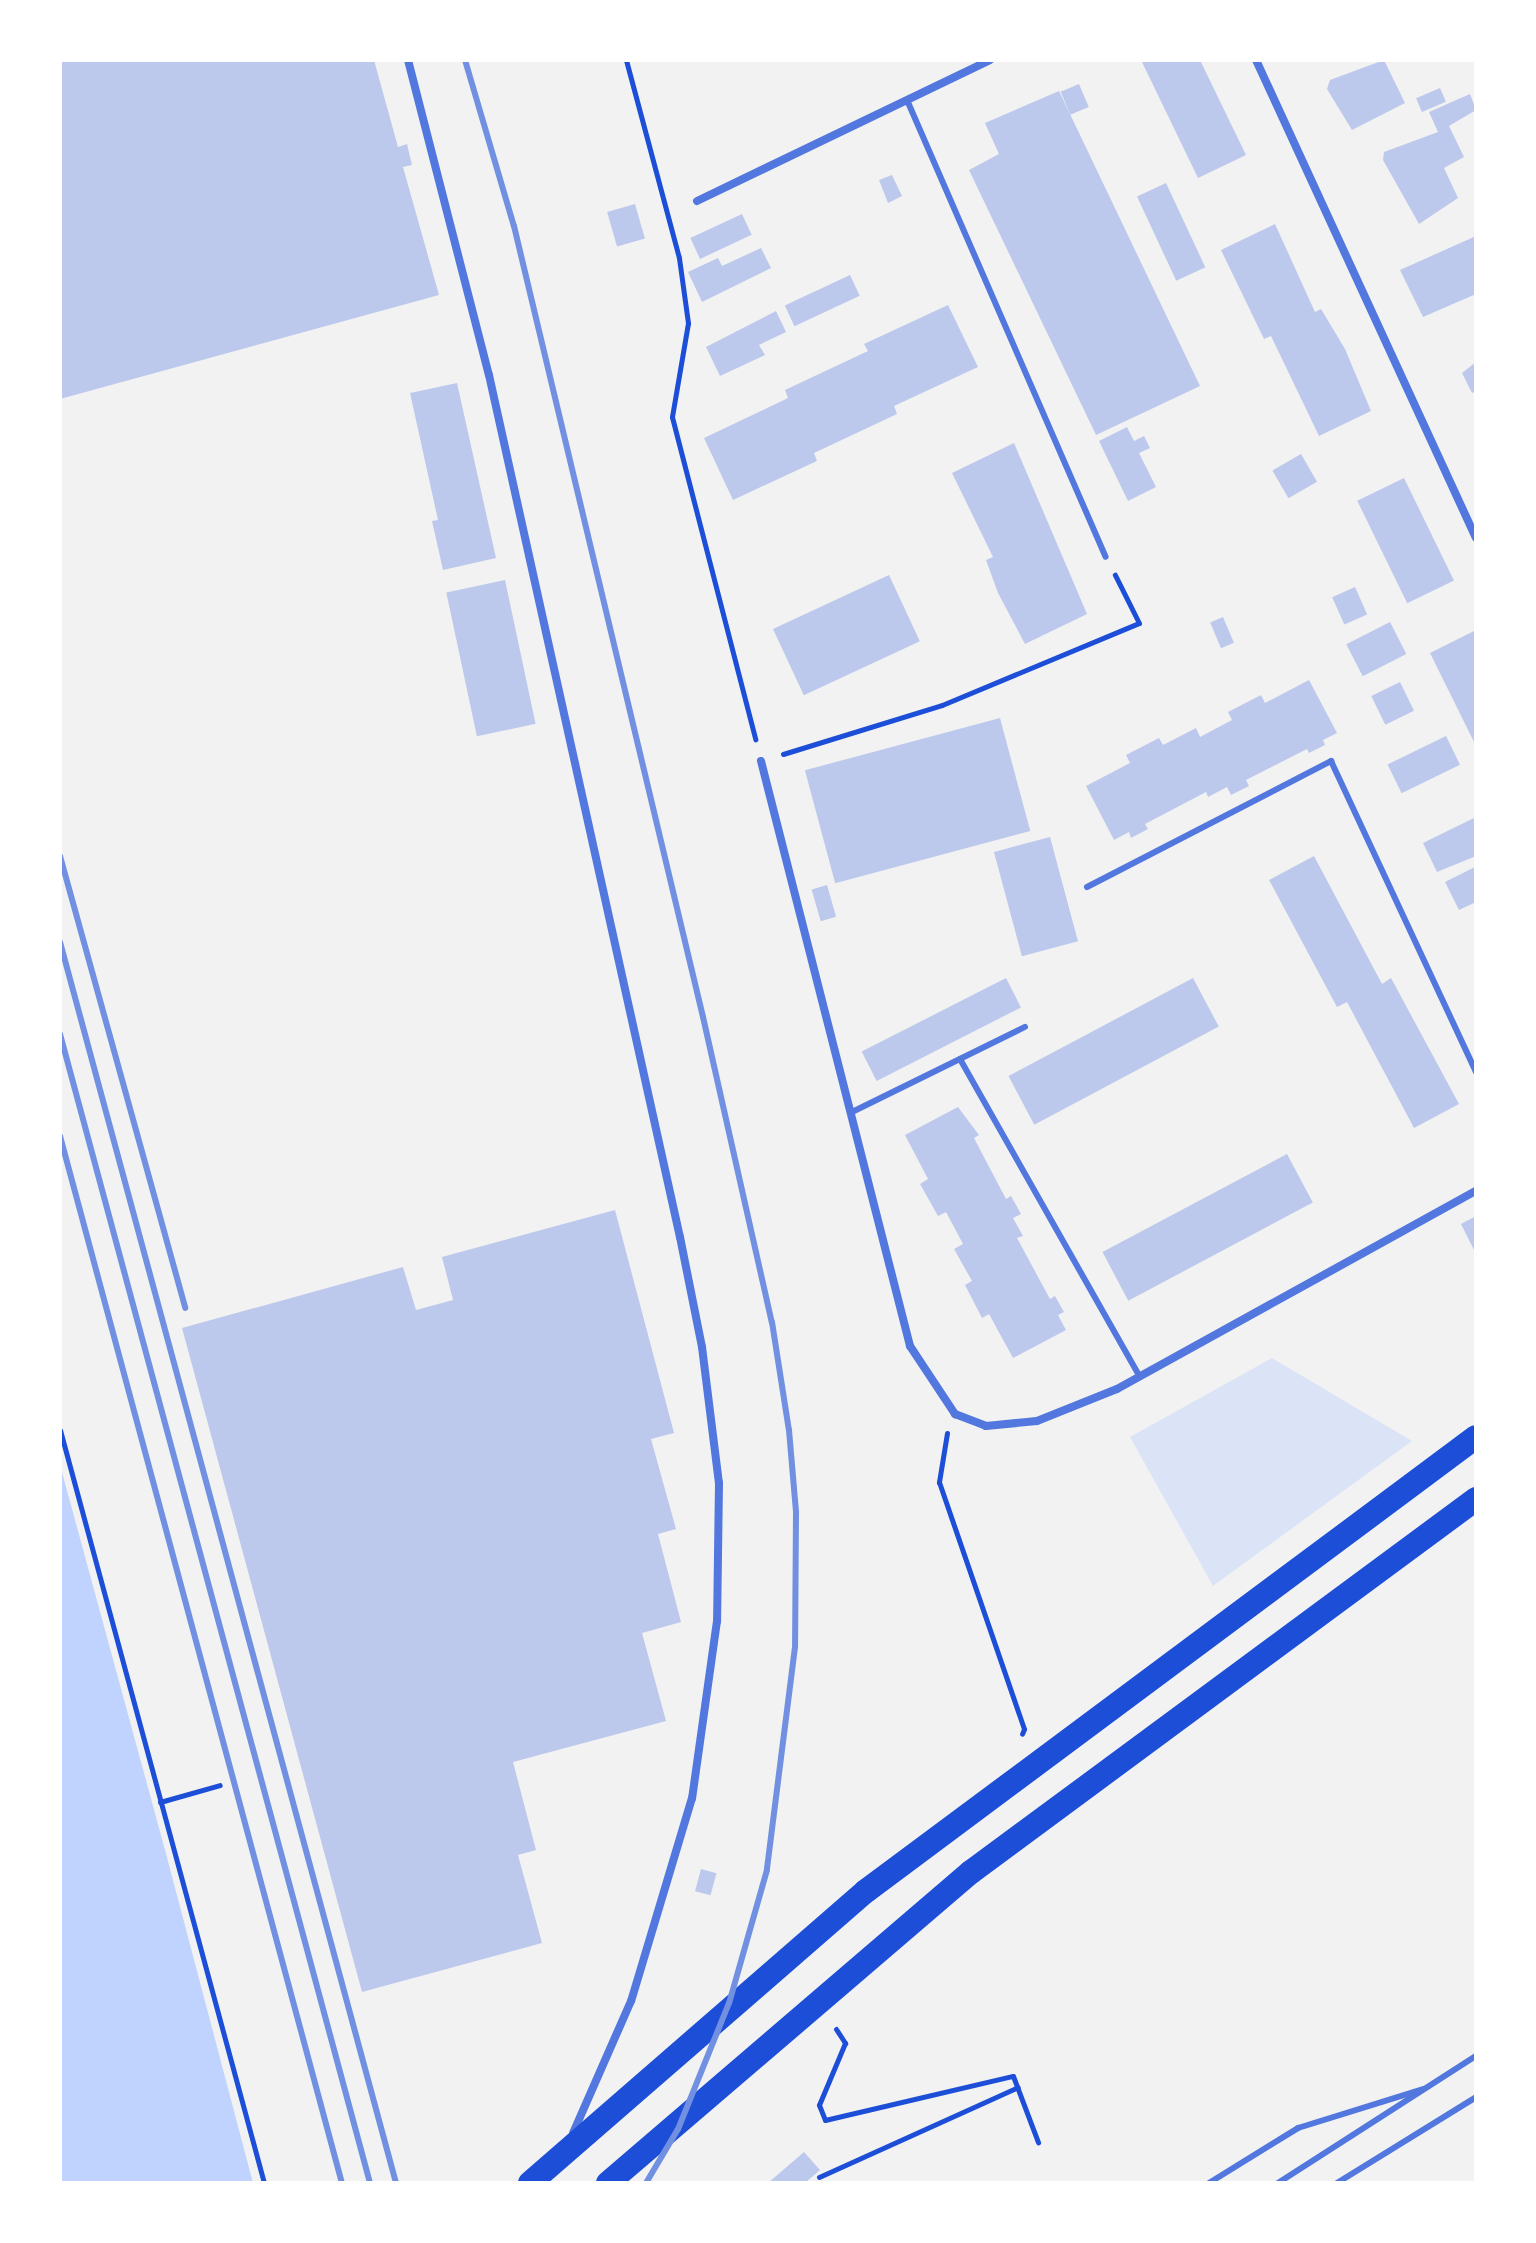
<!DOCTYPE html>
<html>
<head>
<meta charset="utf-8">
<style>
	body { margin:0 }
	#map { position:relative; width:1536px; height:2243px; overflow:hidden; background:#f2f2f2; font-family:Helvetica,sans-serif }
	div>[style] { position:absolute }
	[style*='--x'] { left:calc(var(--x)*1px); top:calc(var(--y)*1px); width:calc(var(--w)*1px); rotate:calc(var(--a)*1deg) }
	.green>* { inset:0; background:#dbe4f7 }
	.water>* { inset:0; background:#bfd3fe }
	.building>* { inset:0; background:#bdc9ec; transform-origin:0 0 }
	.path>* { height:5px; margin:-2.5px; padding:0 2.5px; transform-origin:2.5px; border-radius:2.5px; background:#1d4ed8 }
	.service>* { height:6px; margin:-3px; padding:0 3px; transform-origin:3px; border-radius:3px; background:#5277de }
	.minor>* { height:8px; margin:-4px; padding:0 4px; transform-origin:4px; border-radius:4px; background:#5277de }
	.motorway>* { height:24px; margin:-12px; padding:0 12px; transform-origin:12px; border-radius:12px; background:#1d4ed8 }
	.rail>* { height:6px; margin:-3px; padding:0 3px; transform-origin:3px; border-radius:3px; background:#7290e2 }
	span { translate:-50% -50%; white-space:nowrap; text-align:center; line-height:1.15; -webkit-text-stroke:8px #fff; paint-order:stroke }
	.frame { position:absolute; inset:0; border:62px solid #fff; pointer-events:none }
</style>
</head>
<body>
<div id="map">
	<div class="green">
		<div style="clip-path:polygon(1272px 1358px,1412px 1441px,1213px 1586px,1130px 1437px)"></div>
	</div>
	<div class="water">
		<div style="clip-path:polygon(60px 1465px,165px 1850px,253px 2183px,60px 2183px)"></div>
	</div>
	<div class="building">
		<div style="clip-path:polygon(60px 60px,374px 60px,398px 147px,407px 144px,412px 165px,403px 167px,439px 295px,60px 399px)"></div>
		<div style="clip-path:polygon(1141px 60px,1200px 60px,1246px 155px,1198px 178px)"></div>
		<div style="clip-path:polygon(1384px 60px,1405px 103px,1352px 130px,1327px 89px,1330px 80px)"></div>
		<div style="left:1079px;top:84px;width:25px;height:20px;rotate:67deg"></div>
		<div style="left:1440px;top:88px;width:15px;height:26px;rotate:67deg"></div>
		<div style="clip-path:polygon(1059px 91px,1200px 386px,1096px 435px,969px 170px,999px 154px,985px 123px)"></div>
		<div style="clip-path:polygon(1470px 94px,1476px 110px,1449px 126px,1464px 157px,1444px 168px,1458px 198px,1419px 224px,1383px 160px,1384px 152px,1438px 132px,1429px 112px)"></div>
		<div style="clip-path:polygon(892px 175px,902px 196px,888px 203px,879px 180px)"></div>
		<div style="left:1166px;top:183px;width:93px;height:32px;rotate:65deg"></div>
		<div style="left:635px;top:204px;width:36px;height:29px;rotate:74deg"></div>
		<div style="left:742px;top:214px;width:23px;height:57px;rotate:65deg"></div>
		<div style="clip-path:polygon(1275px 224px,1315px 312px,1321px 309px,1345px 349px,1371px 411px,1319px 436px,1271px 336px,1264px 339px,1221px 250px)"></div>
		<div style="clip-path:polygon(1476px 236px,1476px 294px,1423px 317px,1400px 270px)"></div>
		<div style="clip-path:polygon(761px 248px,771px 268px,702px 302px,688px 272px,718px 258px,722px 266px)"></div>
		<div style="left:850px;top:275px;width:23px;height:72px;rotate:65deg"></div>
		<div style="clip-path:polygon(948px 305px,978px 367px,894px 406px,897px 414px,814px 453px,817px 461px,733px 500px,704px 438px,788px 398px,785px 390px,868px 351px,864px 344px)"></div>
		<div style="clip-path:polygon(776px 311px,786px 332px,759px 345px,765px 355px,720px 376px,706px 347px)"></div>
		<div style="clip-path:polygon(1476px 362px,1476px 391px,1472px 393px,1462px 373px)"></div>
		<div style="clip-path:polygon(457px 383px,496px 558px,443px 570px,432px 521px,438px 520px,410px 393px)"></div>
		<div style="clip-path:polygon(1127px 427px,1134px 441px,1144px 436px,1150px 448px,1139px 453px,1156px 487px,1128px 501px,1099px 441px)"></div>
		<div style="clip-path:polygon(1014px 443px,1087px 614px,1025px 644px,998px 593px,986px 560px,993px 557px,952px 473px)"></div>
		<div style="left:1301px;top:454px;width:32px;height:33px;rotate:60deg"></div>
		<div style="left:1404px;top:478px;width:114px;height:52px;rotate:64deg"></div>
		<div style="left:889px;top:575px;width:73px;height:128px;rotate:65deg"></div>
		<div style="left:505px;top:580px;width:147px;height:60px;rotate:78deg"></div>
		<div style="left:1355px;top:587px;width:30px;height:25px;rotate:66deg"></div>
		<div style="left:1223px;top:617px;width:28px;height:14px;rotate:67deg"></div>
		<div style="left:1390px;top:622px;width:36px;height:49px;rotate:63deg"></div>
		<div style="clip-path:polygon(1476px 630px,1476px 746px,1430px 653px)"></div>
		<div style="clip-path:polygon(1309px 680px,1337px 733px,1323px 740px,1325px 745px,1309px 753px,1307px 749px,1246px 780px,1249px 786px,1231px 795px,1227px 787px,1208px 797px,1206px 792px,1145px 824px,1148px 829px,1131px 838px,1129px 832px,1114px 840px,1086px 786px,1130px 763px,1126px 755px,1159px 738px,1163px 745px,1196px 728px,1200px 737px,1232px 720px,1228px 712px,1261px 695px,1265px 703px)"></div>
		<div style="left:1400px;top:682px;width:32px;height:32px;rotate:64deg"></div>
		<div style="left:1000px;top:718px;width:117px;height:202px;rotate:75deg"></div>
		<div style="left:1446px;top:736px;width:32px;height:65px;rotate:64deg"></div>
		<div style="clip-path:polygon(1476px 817px,1476px 856px,1437px 872px,1423px 843px)"></div>
		<div style="left:1050px;top:837px;width:108px;height:58px;rotate:75deg"></div>
		<div style="clip-path:polygon(1314px 856px,1382px 984px,1391px 978px,1459px 1104px,1414px 1128px,1347px 1002px,1337px 1007px,1269px 880px)"></div>
		<div style="clip-path:polygon(1475px 867px,1476px 902px,1459px 910px,1445px 882px)"></div>
		<div style="left:827px;top:885px;width:33px;height:16px;rotate:74deg"></div>
		<div style="left:1006px;top:978px;width:33px;height:162px;rotate:63deg"></div>
		<div style="left:1193px;top:978px;width:55px;height:209px;rotate:62deg"></div>
		<div style="clip-path:polygon(958px 1107px,979px 1135px,974px 1138px,1006px 1199px,1011px 1196px,1021px 1214px,1013px 1218px,1023px 1236px,1017px 1238px,1050px 1299px,1055px 1296px,1064px 1312px,1058px 1315px,1066px 1330px,1013px 1358px,989px 1314px,982px 1318px,965px 1285px,972px 1281px,954px 1249px,963px 1244px,946px 1212px,938px 1216px,920px 1184px,928px 1179px,905px 1135px)"></div>
		<div style="left:1287px;top:1154px;width:55px;height:209px;rotate:62deg"></div>
		<div style="clip-path:polygon(615px 1210px,674px 1433px,651px 1439px,676px 1529px,658px 1534px,681px 1622px,642px 1633px,666px 1721px,513px 1762px,536px 1850px,518px 1855px,542px 1943px,362px 1992px,182px 1328px,403px 1267px,416px 1310px,442px 1303px,453px 1300px,442px 1257px)"></div>
		<div style="clip-path:polygon(1476px 1216px,1476px 1254px,1461px 1224px)"></div>
		<div style="left:701px;top:1869px;width:16px;height:23px;rotate:15deg"></div>
		<div style="clip-path:polygon(804px 2152px,820px 2170px,805px 2183px,768px 2183px)"></div>
	</div>
	<div class="path">
		<div style="--x:626;--y:60;--w:205;--a:75"></div>
		<div style="--x:679;--y:258;--w:66;--a:82.1"></div>
		<div style="--x:688;--y:323;--w:95;--a:99.7"></div>
		<div style="--x:672;--y:417;--w:333;--a:75.5"></div>
		<div style="--x:783;--y:754;--w:166;--a:-17.1"></div>
		<div style="--x:942;--y:705;--w:213;--a:-22.6"></div>
		<div style="--x:1139;--y:623;--w:54;--a:-116.6"></div>
		<div style="--x:60;--y:1430;--w:780;--a:74.84"></div>
		<div style="--x:947;--y:1433;--w:50;--a:99.3"></div>
		<div style="--x:939;--y:1482;--w:261;--a:71"></div>
		<div style="--x:1024;--y:1729;--w:5;--a:112"></div>
		<div style="--x:160;--y:1802;--w:62;--a:-15.8"></div>
		<div style="--x:836;--y:2029;--w:17;--a:57"></div>
		<div style="--x:845;--y:2043;--w:67;--a:112.8"></div>
		<div style="--x:819;--y:2105;--w:16;--a:68"></div>
		<div style="--x:825;--y:2120;--w:193;--a:-13.2"></div>
		<div style="--x:1013;--y:2076;--w:71;--a:69.3"></div>
		<div style="--x:819;--y:2177;--w:218;--a:-24.3"></div>
	</div>
	<div class="service">
		<div style="--x:907;--y:100;--w:498;--a:66.5"></div>
		<div style="--x:1087;--y:887;--w:275;--a:-27.3"></div>
		<div style="--x:1331;--y:761;--w:343;--a:65"></div>
		<div style="--x:960;--y:1059;--w:364;--a:60.5"></div>
		<div style="--x:850;--y:1113;--w:195;--a:-26.2"></div>
		<div style="--x:1209;--y:2183;--w:105;--a:-31.7"></div>
		<div style="--x:1298;--y:2128;--w:131;--a:-17.3"></div>
		<div style="--x:1278;--y:2183;--w:235;--a:-32.7"></div>
		<div style="--x:1337;--y:2183;--w:163;--a:-31.7"></div>
	</div>
	<div class="minor">
		<div style="--x:408;--y:60;--w:325;--a:75.6"></div>
		<div style="--x:489;--y:375;--w:883;--a:77.51"></div>
		<div style="--x:680;--y:1237;--w:112;--a:78.7"></div>
		<div style="--x:702;--y:1347;--w:137;--a:82.9"></div>
		<div style="--x:719;--y:1483;--w:138;--a:90.8"></div>
		<div style="--x:717;--y:1621;--w:179;--a:98"></div>
		<div style="--x:692;--y:1798;--w:212;--a:106.7"></div>
		<div style="--x:631;--y:2001;--w:144;--a:113.7"></div>
		<div style="--x:1256;--y:60;--w:526;--a:65.29"></div>
		<div style="--x:697;--y:201;--w:325;--a:-25.7"></div>
		<div style="--x:761;--y:761;--w:604;--a:75.71"></div>
		<div style="--x:910;--y:1346;--w:82;--a:56.5"></div>
		<div style="--x:955;--y:1414;--w:33;--a:21"></div>
		<div style="--x:986;--y:1426;--w:51;--a:-5.6"></div>
		<div style="--x:1037;--y:1421;--w:86;--a:-21.8"></div>
		<div style="--x:1117;--y:1389;--w:410;--a:-28.9"></div>
	</div>
	<div class="motorway">
		<div style="--x:530;--y:2183;--w:445;--a:-41"></div>
		<div style="--x:866;--y:1891;--w:760;--a:-36.66"></div>
		<div style="--x:608;--y:2183;--w:478;--a:-40.6"></div>
		<div style="--x:971;--y:1872;--w:628;--a:-36.45"></div>
	</div>
	<div class="rail">
		<div style="--x:465;--y:60;--w:173;--a:73.6"></div>
		<div style="--x:514;--y:226;--w:813;--a:76.56"></div>
		<div style="--x:703;--y:1017;--w:313;--a:77.3"></div>
		<div style="--x:772;--y:1322;--w:109;--a:81.1"></div>
		<div style="--x:789;--y:1430;--w:82;--a:85.1"></div>
		<div style="--x:796;--y:1512;--w:135;--a:90.4"></div>
		<div style="--x:795;--y:1647;--w:225;--a:97.2"></div>
		<div style="--x:767;--y:1870;--w:138;--a:105.9"></div>
		<div style="--x:729;--y:2003;--w:136;--a:112"></div>
		<div style="--x:678;--y:2129;--w:63;--a:120.7"></div>
		<div style="--x:60;--y:856;--w:469;--a:74.5"></div>
		<div style="--x:60;--y:942;--w:1286;--a:74.85"></div>
		<div style="--x:60;--y:1034;--w:1190;--a:74.9"></div>
		<div style="--x:60;--y:1136;--w:1084;--a:74.93"></div>
	</div>
	<div class="frame"></div>
</div>
</body>
</html>
